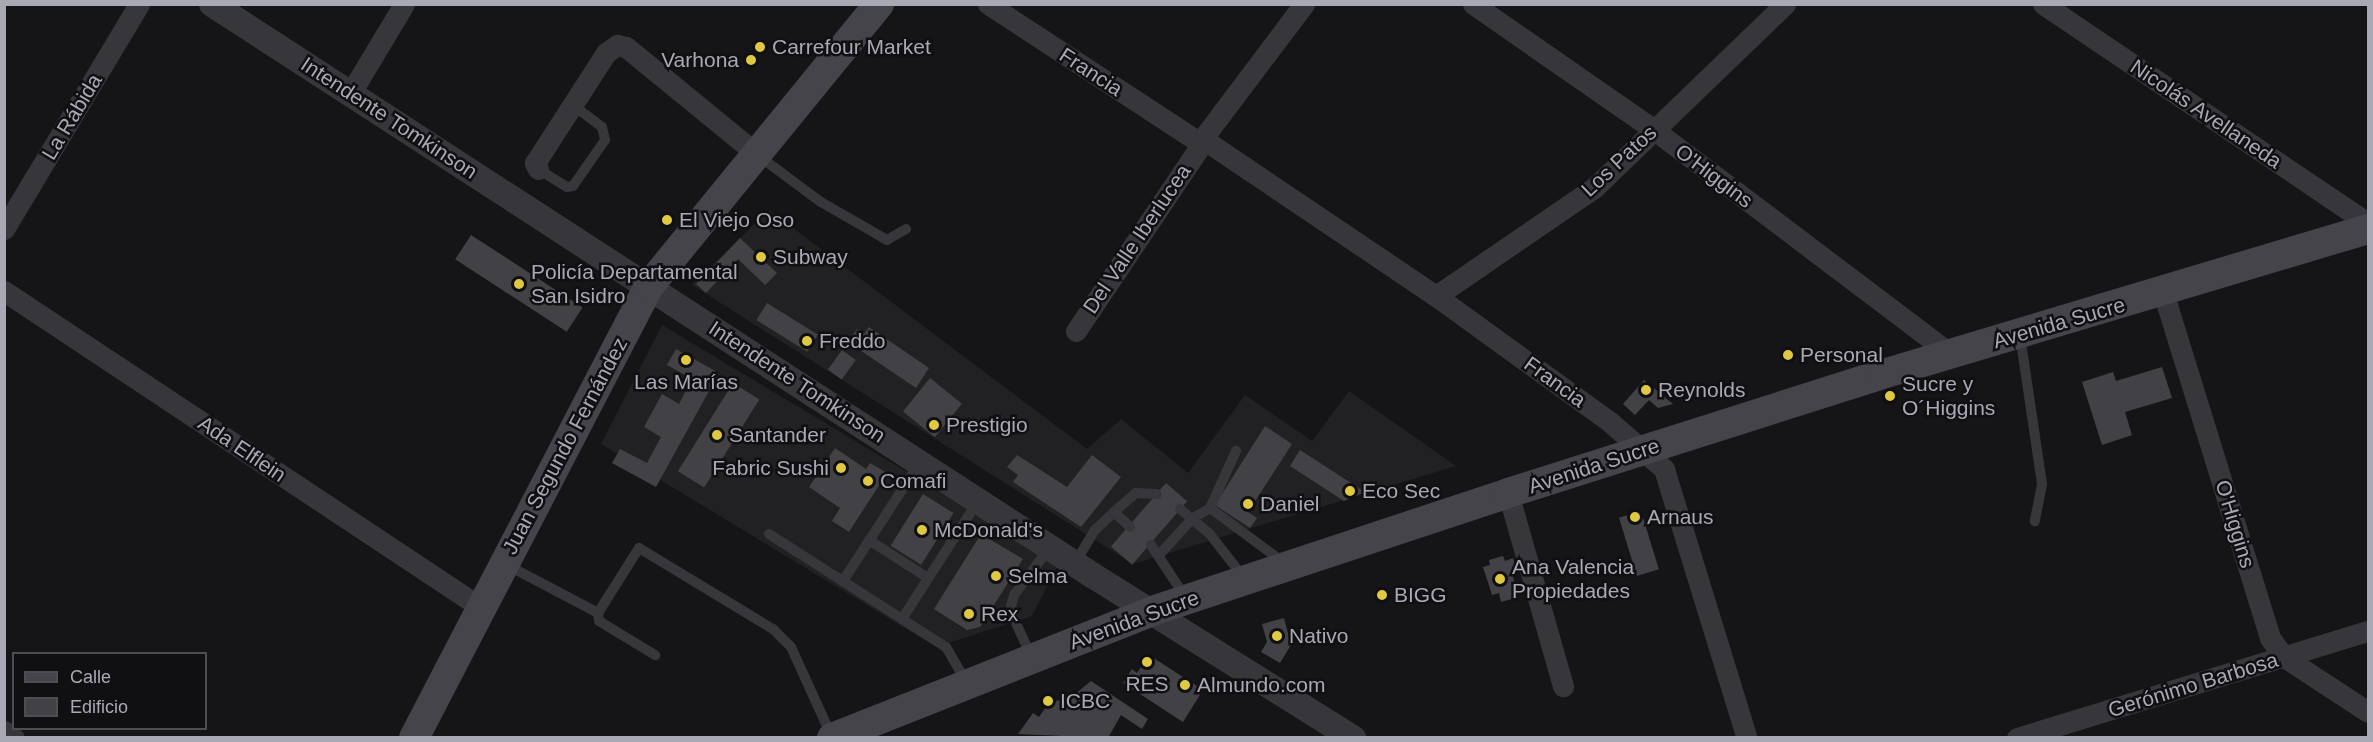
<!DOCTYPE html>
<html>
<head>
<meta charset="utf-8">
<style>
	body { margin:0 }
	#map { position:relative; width:2373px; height:742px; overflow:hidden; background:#151416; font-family:Arial,sans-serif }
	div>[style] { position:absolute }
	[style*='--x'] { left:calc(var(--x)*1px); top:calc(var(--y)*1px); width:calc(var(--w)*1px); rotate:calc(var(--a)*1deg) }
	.built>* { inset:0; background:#212123 }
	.building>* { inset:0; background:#424246; transform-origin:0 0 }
	.service>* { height:10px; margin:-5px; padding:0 5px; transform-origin:5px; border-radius:5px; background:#36363b }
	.minor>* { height:21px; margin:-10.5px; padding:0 10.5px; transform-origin:10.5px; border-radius:10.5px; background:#36363b }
	.tertiary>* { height:26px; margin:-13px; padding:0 13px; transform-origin:13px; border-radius:13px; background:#36363b }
	.secondary>* { height:30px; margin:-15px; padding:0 15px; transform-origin:15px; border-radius:15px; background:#44444a }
	.dots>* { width:16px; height:16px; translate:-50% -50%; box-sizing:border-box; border:3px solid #100f11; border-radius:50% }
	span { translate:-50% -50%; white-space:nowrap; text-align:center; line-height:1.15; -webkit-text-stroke:5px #100f11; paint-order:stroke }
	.poi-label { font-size:21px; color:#a8a9b5 }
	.left { translate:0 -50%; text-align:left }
	.right { translate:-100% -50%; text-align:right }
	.street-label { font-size:21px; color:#a8a9b5 }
	.frame { position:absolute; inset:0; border:6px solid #a8a9b5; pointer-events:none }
	.legend { position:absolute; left:12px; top:652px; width:195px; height:78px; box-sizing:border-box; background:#100f11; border:2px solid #4d4d53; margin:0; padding:8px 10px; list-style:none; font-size:18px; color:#a8a9b5 }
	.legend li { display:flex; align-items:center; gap:12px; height:30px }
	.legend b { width:30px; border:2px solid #4d4d53 }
</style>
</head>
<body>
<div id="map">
	<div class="built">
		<div style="clip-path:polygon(769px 210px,1087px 449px,1121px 419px,1188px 473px,1245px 395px,1312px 441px,1349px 391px,1456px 466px,1133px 564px,692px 285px)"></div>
		<div style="clip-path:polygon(662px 325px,1059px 563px,1032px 616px,936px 647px,601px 444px)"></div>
	</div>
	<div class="building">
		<div style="left:471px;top:235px;width:133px;height:29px;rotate:33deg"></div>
		<div style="clip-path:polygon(740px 238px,777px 273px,765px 285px,738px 259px,706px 293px,696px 284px)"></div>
		<div style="left:767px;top:303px;width:60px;height:20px;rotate:32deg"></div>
		<div style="clip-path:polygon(869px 327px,929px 368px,916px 388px,848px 342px,857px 329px,864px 334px)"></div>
		<div style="clip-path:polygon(676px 349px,719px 373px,656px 487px,612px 463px,620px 449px,647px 463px,661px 437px,644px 427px,662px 394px,679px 404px,692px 379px,667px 365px)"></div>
		<div style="left:842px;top:350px;width:17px;height:24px;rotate:36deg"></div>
		<div style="clip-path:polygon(2162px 367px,2172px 398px,2125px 412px,2132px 435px,2102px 445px,2082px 382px,2113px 372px,2116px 381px)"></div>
		<div style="left:930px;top:378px;width:41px;height:43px;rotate:39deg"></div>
		<div style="clip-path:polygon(1644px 380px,1673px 404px,1658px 408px,1649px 400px,1635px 415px,1623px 404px)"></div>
		<div style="left:733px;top:383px;width:31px;height:104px;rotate:32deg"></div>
		<div style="clip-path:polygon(1265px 426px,1292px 444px,1248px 512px,1257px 518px,1250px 528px,1215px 505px)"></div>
		<div style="clip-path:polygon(835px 448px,866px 469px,870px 463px,887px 473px,849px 532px,832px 521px,840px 508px,809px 487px)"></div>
		<div style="clip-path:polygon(1300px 450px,1365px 492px,1344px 501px,1290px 466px)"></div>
		<div style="clip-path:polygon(1017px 455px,1067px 487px,1092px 455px,1121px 477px,1081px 527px,1013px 482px,1018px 475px,1007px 467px)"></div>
		<div style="left:1166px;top:483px;width:28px;height:84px;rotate:41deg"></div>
		<div style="left:923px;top:494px;width:36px;height:61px;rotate:32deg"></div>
		<div style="left:1641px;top:511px;width:61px;height:23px;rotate:73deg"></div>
		<div style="clip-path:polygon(981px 534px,1023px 559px,980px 627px,967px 630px,934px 609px)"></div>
		<div style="clip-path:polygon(1503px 556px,1505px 561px,1513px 558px,1516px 569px,1511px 571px,1516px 587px,1513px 589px,1515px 598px,1501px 602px,1499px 593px,1492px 595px,1483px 567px,1490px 565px,1489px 560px)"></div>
		<div style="clip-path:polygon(1284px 618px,1291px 645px,1280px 663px,1261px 652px,1267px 642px,1262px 624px)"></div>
		<div style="clip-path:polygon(1149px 655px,1203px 690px,1183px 722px,1123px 683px,1132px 669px,1137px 673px)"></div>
		<div style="clip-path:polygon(1091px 681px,1148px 719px,1142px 729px,1121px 715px,1108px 738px,1018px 734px,1033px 713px,1039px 717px,1048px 704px,1074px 695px)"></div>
	</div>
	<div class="service">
		<div style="--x:759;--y:156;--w:77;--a:36.6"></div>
		<div style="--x:821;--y:202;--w:76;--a:29.9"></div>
		<div style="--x:887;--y:240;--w:22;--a:-30"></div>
		<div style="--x:538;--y:169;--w:34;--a:32"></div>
		<div style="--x:567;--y:187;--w:6;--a:-9"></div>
		<div style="--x:573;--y:186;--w:56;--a:-55.2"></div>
		<div style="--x:605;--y:140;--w:13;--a:-103"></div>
		<div style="--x:602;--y:127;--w:35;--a:-143"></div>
		<div style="--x:2020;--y:335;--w:151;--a:81.6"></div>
		<div style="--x:2042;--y:484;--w:38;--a:101"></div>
		<div style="--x:1210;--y:508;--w:63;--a:-65.5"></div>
		<div style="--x:1180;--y:509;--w:38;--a:40"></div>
		<div style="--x:1209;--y:533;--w:57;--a:52.1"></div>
		<div style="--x:1114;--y:512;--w:29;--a:-41"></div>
		<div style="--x:1136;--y:493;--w:21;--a:3"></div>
		<div style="--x:769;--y:534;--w:210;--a:32.6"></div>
		<div style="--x:946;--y:647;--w:42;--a:59.7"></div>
		<div style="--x:869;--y:540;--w:70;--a:32.8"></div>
		<div style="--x:1151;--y:545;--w:64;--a:56.6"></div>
		<div style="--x:1159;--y:555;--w:50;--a:-47.4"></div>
		<div style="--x:1193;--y:518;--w:20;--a:-30"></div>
		<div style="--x:1210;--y:508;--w:91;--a:36.5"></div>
		<div style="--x:1075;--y:563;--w:39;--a:-59"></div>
		<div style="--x:1095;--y:530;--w:26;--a:-43"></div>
		<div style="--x:1114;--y:512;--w:22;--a:43"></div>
		<div style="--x:507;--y:565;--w:103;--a:27.8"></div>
		<div style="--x:598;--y:613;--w:77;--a:-57.8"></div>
		<div style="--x:639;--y:548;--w:157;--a:31.2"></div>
		<div style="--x:773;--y:629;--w:25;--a:45"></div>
		<div style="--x:791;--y:647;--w:99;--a:65.5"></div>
		<div style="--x:843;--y:581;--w:142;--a:-57.1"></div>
		<div style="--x:598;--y:613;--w:8;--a:83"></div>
		<div style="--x:599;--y:621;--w:66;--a:31.3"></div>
		<div style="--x:902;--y:619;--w:140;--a:-57.2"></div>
		<div style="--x:1032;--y:658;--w:53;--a:-114.6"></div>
		<div style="--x:1010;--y:610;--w:16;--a:-75"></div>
		<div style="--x:1014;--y:595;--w:60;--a:-53.1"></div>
	</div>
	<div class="minor">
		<div style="--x:988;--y:4;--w:246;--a:33.2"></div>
		<div style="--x:1473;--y:4;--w:219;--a:34.8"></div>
		<div style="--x:1653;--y:129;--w:373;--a:37.1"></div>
		<div style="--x:2043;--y:4;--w:392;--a:34"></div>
		<div style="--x:350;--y:94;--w:105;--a:-59"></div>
		<div style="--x:1206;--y:134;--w:163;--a:-53"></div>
		<div style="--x:1209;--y:143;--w:274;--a:34"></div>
		<div style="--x:1436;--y:296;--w:215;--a:35.9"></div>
		<div style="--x:1610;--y:422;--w:72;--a:41"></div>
		<div style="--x:1664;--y:469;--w:282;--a:72.9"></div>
		<div style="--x:538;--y:169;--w:7;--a:-117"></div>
		<div style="--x:535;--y:163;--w:131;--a:-57.2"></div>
		<div style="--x:606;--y:53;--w:14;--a:-36"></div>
		<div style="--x:617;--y:45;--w:9;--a:13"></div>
		<div style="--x:626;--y:47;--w:172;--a:39.3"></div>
		<div style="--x:4;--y:229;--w:262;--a:-59"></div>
		<div style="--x:4;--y:291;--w:571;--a:33.58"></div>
		<div style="--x:2163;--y:292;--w:362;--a:72.8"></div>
		<div style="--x:2270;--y:638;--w:24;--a:54"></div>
		<div style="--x:2284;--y:657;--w:100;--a:33.2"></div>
		<div style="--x:1436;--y:296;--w:193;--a:-34.4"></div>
		<div style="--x:1595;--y:187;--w:264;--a:-43.9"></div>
		<div style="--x:1076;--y:331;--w:220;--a:-56.1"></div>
		<div style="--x:1508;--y:493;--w:201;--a:74.1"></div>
		<div style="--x:4;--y:731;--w:12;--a:35"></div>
		<div style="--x:2017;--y:738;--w:367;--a:-17"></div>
	</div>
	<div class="tertiary">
		<div style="--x:212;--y:4;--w:1049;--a:32.98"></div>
		<div style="--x:1092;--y:575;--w:308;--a:32"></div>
	</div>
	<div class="secondary">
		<div style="--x:414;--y:738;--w:509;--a:-62.53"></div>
		<div style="--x:649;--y:286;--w:364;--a:-50.8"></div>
		<div style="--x:832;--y:738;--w:344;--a:-21.6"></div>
		<div style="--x:1152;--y:611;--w:375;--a:-18.3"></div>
		<div style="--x:1508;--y:493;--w:393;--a:-17.6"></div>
		<div style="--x:1883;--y:374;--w:506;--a:-16.65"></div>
	</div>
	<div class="dots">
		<div style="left:760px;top:47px;background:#e0c942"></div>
		<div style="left:751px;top:60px;background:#e0c942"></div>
		<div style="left:667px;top:220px;background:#e0c942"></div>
		<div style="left:761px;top:257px;background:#e0c942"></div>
		<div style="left:519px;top:284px;background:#e0c942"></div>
		<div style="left:807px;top:341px;background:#e0c942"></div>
		<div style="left:1788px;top:355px;background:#e0c942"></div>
		<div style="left:686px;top:360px;background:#e0c942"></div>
		<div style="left:1646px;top:390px;background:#e0c942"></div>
		<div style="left:1890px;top:396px;background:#e0c942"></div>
		<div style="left:934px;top:425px;background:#e0c942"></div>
		<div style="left:717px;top:435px;background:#e0c942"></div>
		<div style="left:841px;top:468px;background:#e0c942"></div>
		<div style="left:868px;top:481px;background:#e0c942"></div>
		<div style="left:1350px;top:491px;background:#e0c942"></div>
		<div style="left:1248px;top:504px;background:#e0c942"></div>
		<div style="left:1635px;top:517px;background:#e0c942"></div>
		<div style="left:922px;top:530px;background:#e0c942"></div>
		<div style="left:996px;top:576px;background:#e0c942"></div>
		<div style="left:1500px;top:579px;background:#e0c942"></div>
		<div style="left:1382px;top:595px;background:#e0c942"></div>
		<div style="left:969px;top:614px;background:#e0c942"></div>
		<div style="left:1277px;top:636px;background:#e0c942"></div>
		<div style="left:1147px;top:662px;background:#e0c942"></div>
		<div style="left:1185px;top:685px;background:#e0c942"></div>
		<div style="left:1048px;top:701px;background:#e0c942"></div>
	</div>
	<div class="poi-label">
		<span class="left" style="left:772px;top:47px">Carrefour Market</span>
		<span class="right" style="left:739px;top:60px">Varhona</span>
		<span class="left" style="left:679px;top:220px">El Viejo Oso</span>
		<span class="left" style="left:773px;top:257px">Subway</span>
		<span class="left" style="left:531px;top:284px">Policía Departamental<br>San Isidro</span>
		<span class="left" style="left:819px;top:341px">Freddo</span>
		<span class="left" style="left:1800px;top:355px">Personal</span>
		<span style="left:686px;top:382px">Las Marías</span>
		<span class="left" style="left:1902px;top:396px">Sucre y<br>O´Higgins</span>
		<span class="left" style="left:1658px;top:390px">Reynolds</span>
		<span class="left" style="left:946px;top:425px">Prestigio</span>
		<span class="left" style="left:729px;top:435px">Santander</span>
		<span class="right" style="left:829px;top:468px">Fabric Sushi</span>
		<span class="left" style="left:880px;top:481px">Comafi</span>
		<span class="left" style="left:1362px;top:491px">Eco Sec</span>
		<span class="left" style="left:1260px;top:504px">Daniel</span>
		<span class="left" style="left:1647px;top:517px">Arnaus</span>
		<span class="left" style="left:934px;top:530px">McDonald's</span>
		<span class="left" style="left:1512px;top:579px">Ana Valencia<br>Propiedades</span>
		<span class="left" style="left:1008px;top:576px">Selma</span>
		<span class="left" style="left:1394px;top:595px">BIGG</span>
		<span class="left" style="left:981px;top:614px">Rex</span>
		<span class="left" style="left:1289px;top:636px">Nativo</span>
		<span style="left:1147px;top:684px">RES</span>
		<span class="left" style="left:1197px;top:685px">Almundo.com</span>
		<span class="left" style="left:1060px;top:701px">ICBC</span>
	</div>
	<div class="street-label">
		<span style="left:1091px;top:72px;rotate:33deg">Francia</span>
		<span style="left:2206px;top:114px;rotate:34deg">Nicolás Avellaneda</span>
		<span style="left:72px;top:117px;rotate:-59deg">La Rábida</span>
		<span style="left:389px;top:118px;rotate:33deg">Intendente Tomkinson</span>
		<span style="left:1619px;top:161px;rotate:-43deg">Los Patos</span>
		<span style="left:1714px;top:176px;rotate:37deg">O'Higgins</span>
		<span style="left:1137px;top:239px;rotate:-56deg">Del Valle Iberlucea</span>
		<span style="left:2059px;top:323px;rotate:-16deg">Avenida Sucre</span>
		<span style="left:797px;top:382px;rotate:33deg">Intendente Tomkinson</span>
		<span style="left:1555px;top:382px;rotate:36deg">Francia</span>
		<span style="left:565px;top:446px;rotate:-62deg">Juan Segundo Fernández</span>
		<span style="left:242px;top:449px;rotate:34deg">Ada Elflein</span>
		<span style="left:1594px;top:466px;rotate:-18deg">Avenida Sucre</span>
		<span style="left:2235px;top:524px;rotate:73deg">O'Higgins</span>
		<span style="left:1134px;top:620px;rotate:-20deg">Avenida Sucre</span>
		<span style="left:2193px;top:685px;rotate:-17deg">Gerónimo Barbosa</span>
	</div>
	<div class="frame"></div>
	<ul class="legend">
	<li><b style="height:8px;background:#44444a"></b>Calle</li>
	<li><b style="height:16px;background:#424246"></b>Edificio</li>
	</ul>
</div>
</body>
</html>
